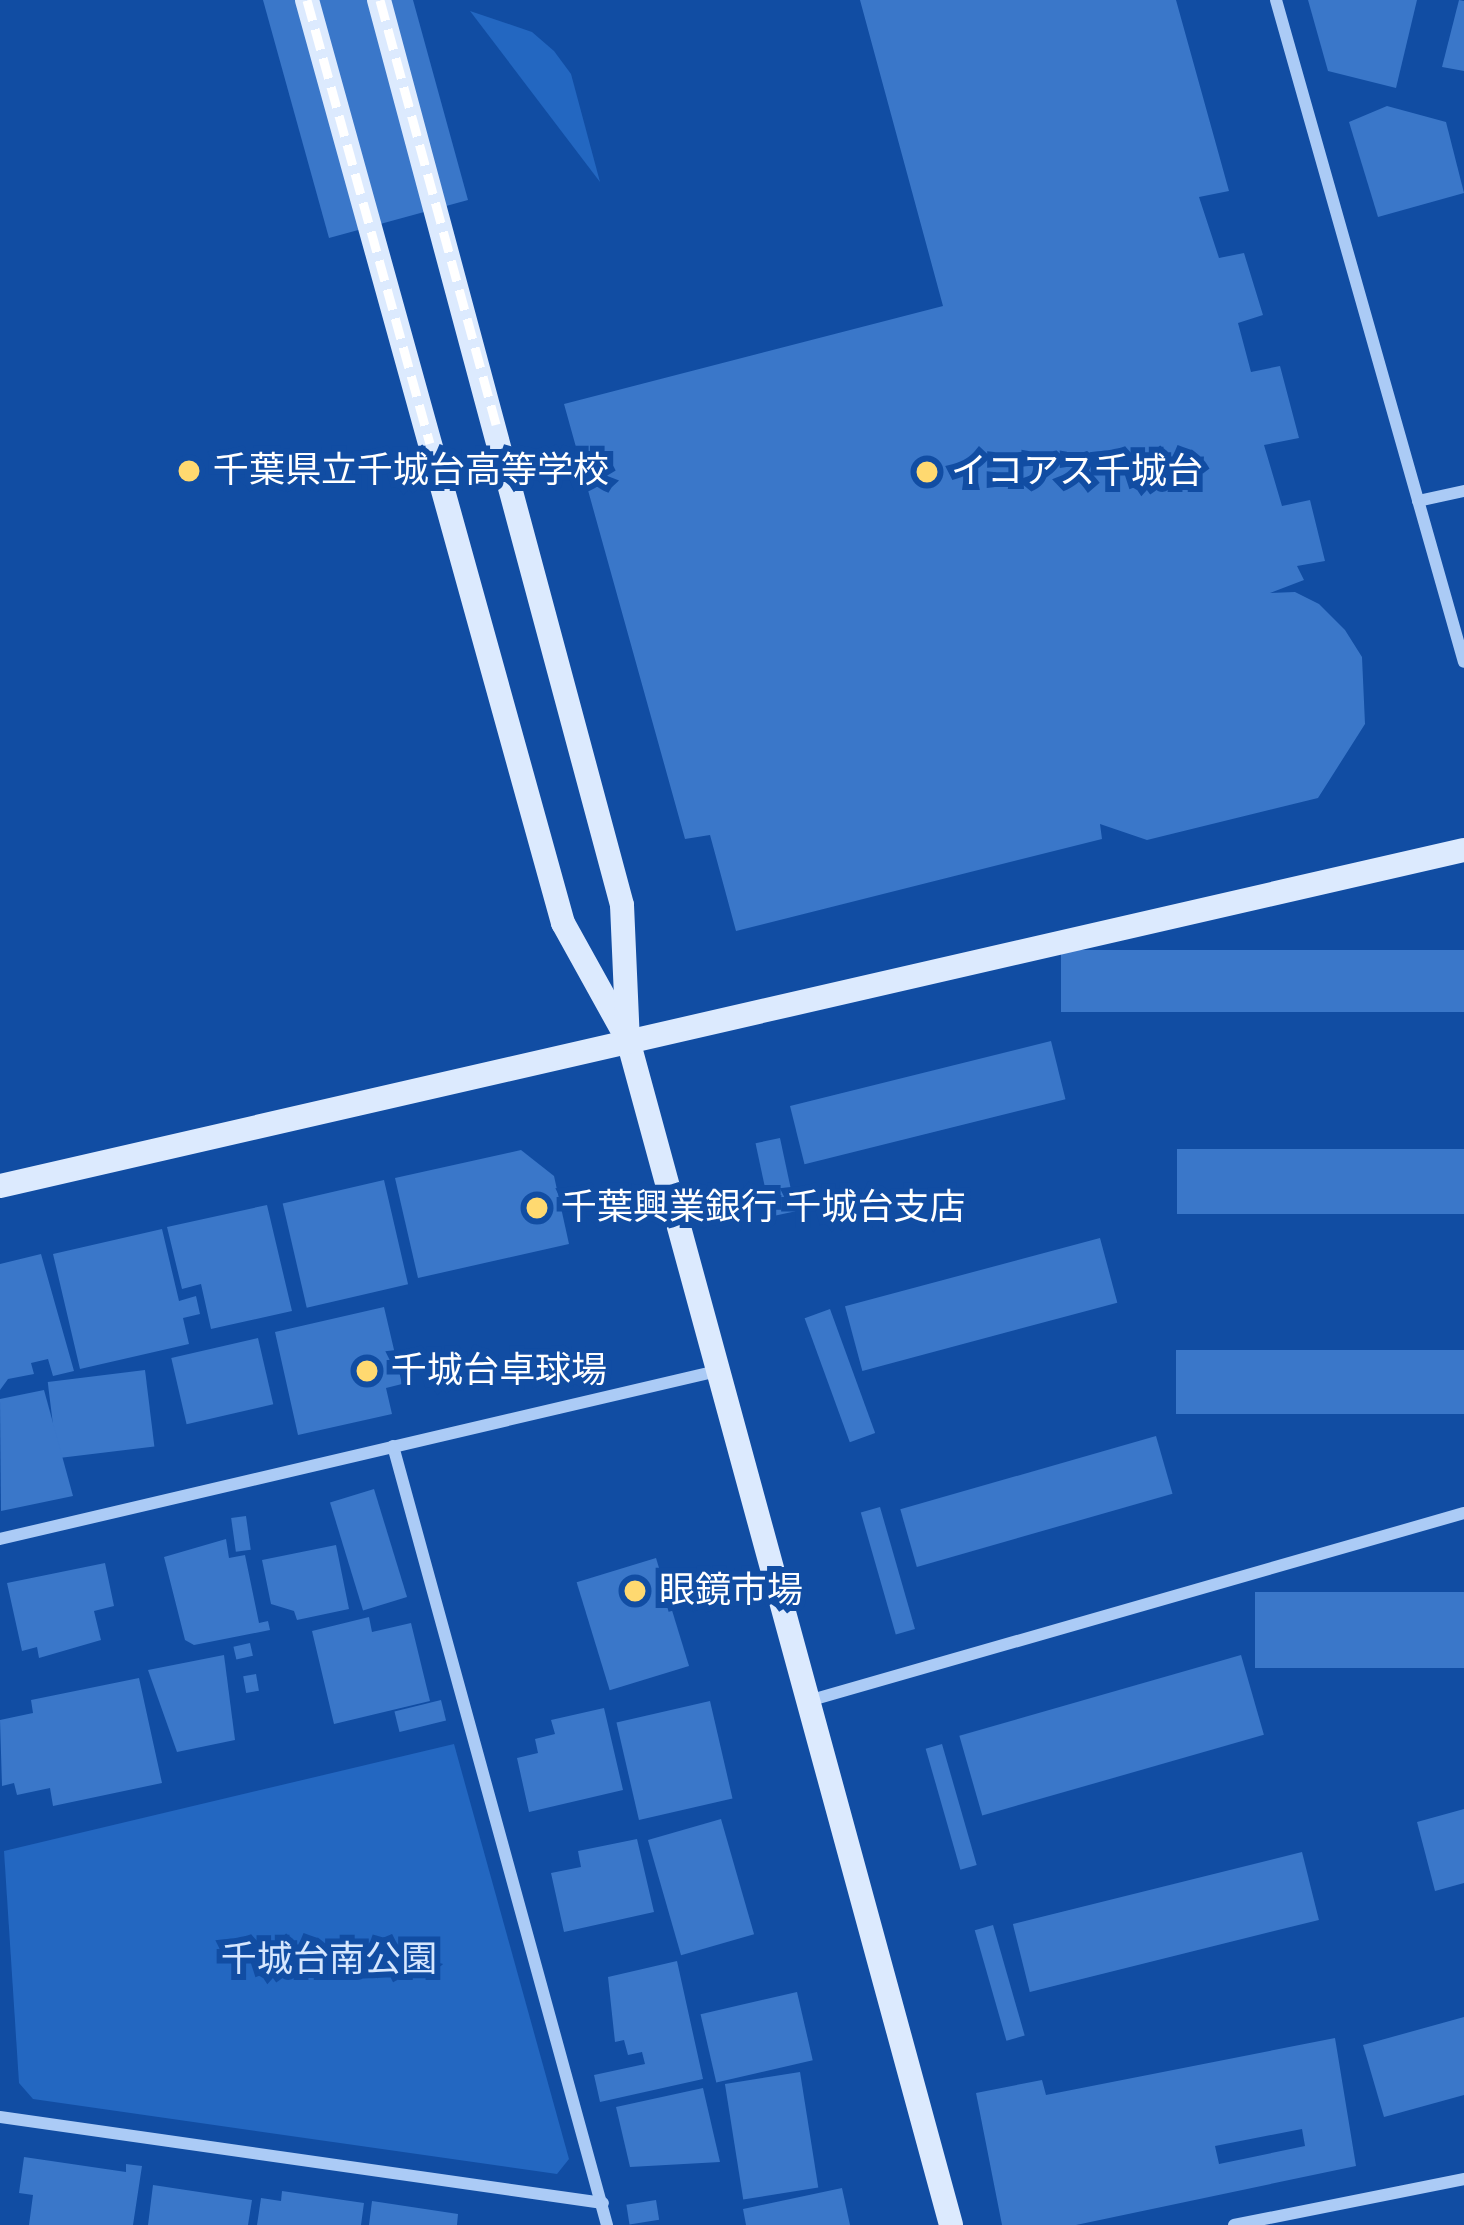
<!DOCTYPE html>
<html>
<head>
<meta charset="utf-8">
<style>
	body { margin:0 }
	#map { position:relative; width:1464px; height:2225px; overflow:hidden; background:#114da3; font-family:"Fira Sans Condensed","Noto Sans JP",sans-serif }
	div>[style] { position:absolute }
	[style*='--x'] { left:calc(var(--x)*1px); top:calc(var(--y)*1px); width:calc(var(--w)*1px); rotate:calc(var(--a)*1deg) }
	.green>* { inset:0; background:#2367c1 }
	.building>* { inset:0; background:#3a77c9; transform-origin:0 0 }
	.street>* { height:12px; margin:-6px; padding:0 6px; transform-origin:6px; border-radius:6px; background:#abcbf6 }
	.secondary>* { height:24px; margin:-12px; padding:0 12px; transform-origin:12px; border-radius:12px; background:#dceafe }
	.rail>* { height:9px; margin-top:-4.5px; transform-origin:0; background:repeating-linear-gradient(90deg,#fff 0 21px,transparent 0 30px) }
	.dots>* { width:33px; height:33px; translate:-50% -50%; box-sizing:border-box; border:6px solid #114da3; border-radius:50% }
	span { translate:-50% -50%; white-space:nowrap; text-align:center; line-height:1.15; -webkit-text-stroke:12px #114da3; paint-order:stroke }
	.poi-label { font-size:36px; color:#fff }
	.left { translate:0 -50%; text-align:left }
	.park-label { font-size:36px; color:#d5e6fe }
</style>
</head>
<body>
<div id="map">
	<div class="green">
		<div style="clip-path:polygon(470px 11px,532px 32px,554px 51px,571px 74px,600px 182px)"></div>
		<div style="clip-path:polygon(454px 1744px,569px 2159px,557px 2174px,33px 2099px,19px 2083px,4px 1851px)"></div>
	</div>
	<div class="building">
		<div style="clip-path:polygon(263px 0,413px 0,468px 200px,329px 238px)"></div>
		<div style="clip-path:polygon(860px 0,1176px 0,1229px 191px,1199px 197px,1219px 258px,1244px 253px,1263px 315px,1238px 323px,1251px 372px,1280px 366px,1299px 438px,1264px 445px,1282px 506px,1310px 500px,1325px 561px,1297px 566px,1304px 580px,1270px 593px,1295px 592px,1319px 604px,1345px 630px,1362px 657px,1365px 724px,1318px 798px,1147px 840px,1100px 824px,1102px 839px,736px 931px,710px 835px,685px 839px,564px 404px,943px 306px)"></div>
		<div style="clip-path:polygon(1308px 0,1417px 0,1396px 88px,1328px 71px)"></div>
		<div style="clip-path:polygon(1459px 0,1464px 1px,1464px 71px,1442px 67px)"></div>
		<div style="clip-path:polygon(1387px 106px,1446px 122px,1464px 193px,1378px 217px,1349px 122px)"></div>
		<div style="left:1464px;top:950px;width:62px;height:403px;rotate:90deg"></div>
		<div style="left:1051px;top:1041px;width:60px;height:269px;rotate:76deg"></div>
		<div style="left:780px;top:1138px;width:75px;height:25px;rotate:78deg"></div>
		<div style="left:1464px;top:1149px;width:65px;height:287px;rotate:90deg"></div>
		<div style="clip-path:polygon(521px 1150px,554px 1176px,569px 1244px,418px 1278px,395px 1178px)"></div>
		<div style="left:384px;top:1180px;width:107px;height:104px;rotate:77deg"></div>
		<div style="clip-path:polygon(267px 1205px,292px 1311px,211px 1329px,201px 1284px,182px 1289px,167px 1227px)"></div>
		<div style="clip-path:polygon(162px 1229px,179px 1301px,196px 1296px,200px 1314px,183px 1318px,189px 1344px,80px 1369px,53px 1254px)"></div>
		<div style="left:1100px;top:1238px;width:67px;height:264px;rotate:75deg"></div>
		<div style="clip-path:polygon(41px 1254px,74px 1371px,53px 1376px,48px 1359px,31px 1363px,34px 1374px,8px 1379px,0 1390px,0 1264px)"></div>
		<div style="clip-path:polygon(384px 1307px,402px 1384px,386px 1388px,392px 1414px,298px 1435px,275px 1332px)"></div>
		<div style="left:830px;top:1309px;width:132px;height:27px;rotate:70deg"></div>
		<div style="left:258px;top:1338px;width:68px;height:89px;rotate:77deg"></div>
		<div style="left:1464px;top:1350px;width:64px;height:288px;rotate:90deg"></div>
		<div style="left:145px;top:1370px;width:77px;height:98px;rotate:83deg"></div>
		<div style="clip-path:polygon(44px 1390px,73px 1496px,1px 1511px,0 1399px)"></div>
		<div style="left:1156px;top:1436px;width:60px;height:266px;rotate:74deg"></div>
		<div style="left:374px;top:1489px;width:113px;height:46px;rotate:73deg"></div>
		<div style="left:880px;top:1507px;width:127px;height:20px;rotate:74deg"></div>
		<div style="left:246px;top:1516px;width:34px;height:15px;rotate:82deg"></div>
		<div style="clip-path:polygon(226px 1539px,229px 1558px,245px 1555px,259px 1623px,268px 1621px,270px 1630px,194px 1645px,185px 1640px,164px 1557px)"></div>
		<div style="clip-path:polygon(336px 1545px,349px 1609px,297px 1620px,294px 1611px,271px 1604px,262px 1560px)"></div>
		<div style="left:656px;top:1558px;width:113px;height:83px;rotate:73deg"></div>
		<div style="clip-path:polygon(105px 1563px,114px 1606px,94px 1611px,101px 1640px,39px 1658px,37px 1647px,22px 1651px,7px 1583px)"></div>
		<div style="left:1464px;top:1592px;width:76px;height:209px;rotate:90deg"></div>
		<div style="clip-path:polygon(369px 1617px,372px 1632px,411px 1623px,430px 1701px,334px 1724px,312px 1631px)"></div>
		<div style="left:250px;top:1643px;width:13px;height:17px;rotate:77deg"></div>
		<div style="clip-path:polygon(224px 1655px,235px 1740px,177px 1752px,148px 1670px)"></div>
		<div style="left:1241px;top:1655px;width:83px;height:293px;rotate:74deg"></div>
		<div style="left:256px;top:1674px;width:17px;height:13px;rotate:80deg"></div>
		<div style="clip-path:polygon(139px 1678px,162px 1783px,53px 1806px,50px 1788px,17px 1795px,14px 1783px,2px 1786px,0 1720px,33px 1713px,31px 1700px)"></div>
		<div style="left:441px;top:1700px;width:21px;height:48px;rotate:76deg"></div>
		<div style="left:710px;top:1701px;width:100px;height:96px;rotate:77deg"></div>
		<div style="clip-path:polygon(604px 1708px,623px 1790px,529px 1812px,517px 1758px,538px 1753px,535px 1739px,555px 1734px,551px 1720px)"></div>
		<div style="left:942px;top:1744px;width:126px;height:17px;rotate:74deg"></div>
		<div style="clip-path:polygon(1464px 1809px,1464px 1883px,1435px 1891px,1417px 1822px)"></div>
		<div style="left:721px;top:1819px;width:120px;height:76px;rotate:74deg"></div>
		<div style="clip-path:polygon(637px 1839px,654px 1912px,564px 1932px,551px 1873px,581px 1867px,578px 1851px)"></div>
		<div style="left:1302px;top:1852px;width:70px;height:298px;rotate:76deg"></div>
		<div style="left:993px;top:1925px;width:115px;height:19px;rotate:74deg"></div>
		<div style="clip-path:polygon(677px 1961px,703px 2079px,600px 2102px,594px 2075px,645px 2064px,642px 2052px,628px 2055px,624px 2040px,615px 2042px,608px 1977px)"></div>
		<div style="left:797px;top:1992px;width:70px;height:99px;rotate:77deg"></div>
		<div style="clip-path:polygon(1464px 2017px,1464px 2095px,1384px 2117px,1363px 2045px)"></div>
		<div style="clip-path:polygon(evenodd,1335px 2038px,1356px 2166px,1076px 2225px,1002px 2225px,976px 2093px,1042px 2080px,1046px 2095px,1335px 2038px,1302px 2129px,1305px 2146px,1219px 2164px,1215px 2146px,1302px 2129px)"></div>
		<div style="left:800px;top:2072px;width:117px;height:76px;rotate:81deg"></div>
		<div style="clip-path:polygon(703px 2088px,720px 2162px,630px 2167px,616px 2107px)"></div>
		<div style="clip-path:polygon(24px 2157px,126px 2172px,126px 2164px,142px 2166px,133px 2225px,29px 2225px,33px 2195px,19px 2193px)"></div>
		<div style="clip-path:polygon(153px 2185px,252px 2200px,248px 2225px,148px 2225px)"></div>
		<div style="clip-path:polygon(842px 2188px,850px 2225px,746px 2225px,743px 2209px)"></div>
		<div style="clip-path:polygon(282px 2191px,364px 2203px,361px 2225px,257px 2225px,261px 2198px,281px 2201px)"></div>
		<div style="left:656px;top:2200px;width:20px;height:30px;rotate:81deg"></div>
		<div style="clip-path:polygon(372px 2201px,458px 2214px,457px 2225px,369px 2225px)"></div>
	</div>
	<div class="street">
		<div style="--x:1276;--y:0;--w:688;--a:74.15"></div>
		<div style="--x:1418;--y:501;--w:47;--a:-12.3"></div>
		<div style="--x:393;--y:1446;--w:808;--a:74.64"></div>
		<div style="--x:0;--y:1539;--w:736;--a:-13.19"></div>
		<div style="--x:808;--y:1701;--w:682;--a:-15.99"></div>
		<div style="--x:0;--y:2117;--w:609;--a:8.12"></div>
		<div style="--x:1234;--y:2225;--w:235;--a:-11.3"></div>
	</div>
	<div class="secondary">
		<div style="--x:307;--y:0;--w:958;--a:74.5"></div>
		<div style="--x:563;--y:923;--w:126;--a:61"></div>
		<div style="--x:379;--y:0;--w:937;--a:74.97"></div>
		<div style="--x:622;--y:905;--w:135;--a:87.5"></div>
		<div style="--x:628;--y:1040;--w:1228;--a:74.75"></div>
		<div style="--x:0;--y:1186;--w:1502;--a:-12.93"></div>
	</div>
	<div class="rail">
		<div style="--x:307;--y:0;--w:460;--a:74.5"></div>
		<div style="--x:380;--y:0;--w:440;--a:74.7"></div>
	</div>
	<div class="dots">
		<div style="left:189px;top:471px;background:#ffd970"></div>
		<div style="left:927px;top:472px;background:#ffd970"></div>
		<div style="left:537px;top:1208px;background:#ffd970"></div>
		<div style="left:367px;top:1371px;background:#ffd970"></div>
		<div style="left:635px;top:1591px;background:#ffd970"></div>
	</div>
	<div class="poi-label">
		<span class="left" style="left:213px;top:471px">千葉県立千城台高等学校</span>
		<span class="left" style="left:951px;top:472px">イコアス千城台</span>
		<span class="left" style="left:561px;top:1208px">千葉興業銀行 千城台支店</span>
		<span class="left" style="left:391px;top:1371px">千城台卓球場</span>
		<span class="left" style="left:659px;top:1591px">眼鏡市場</span>
	</div>
	<div class="park-label">
		<span style="left:329px;top:1960px">千城台南公園</span>
	</div>
</div>
</body>
</html>
